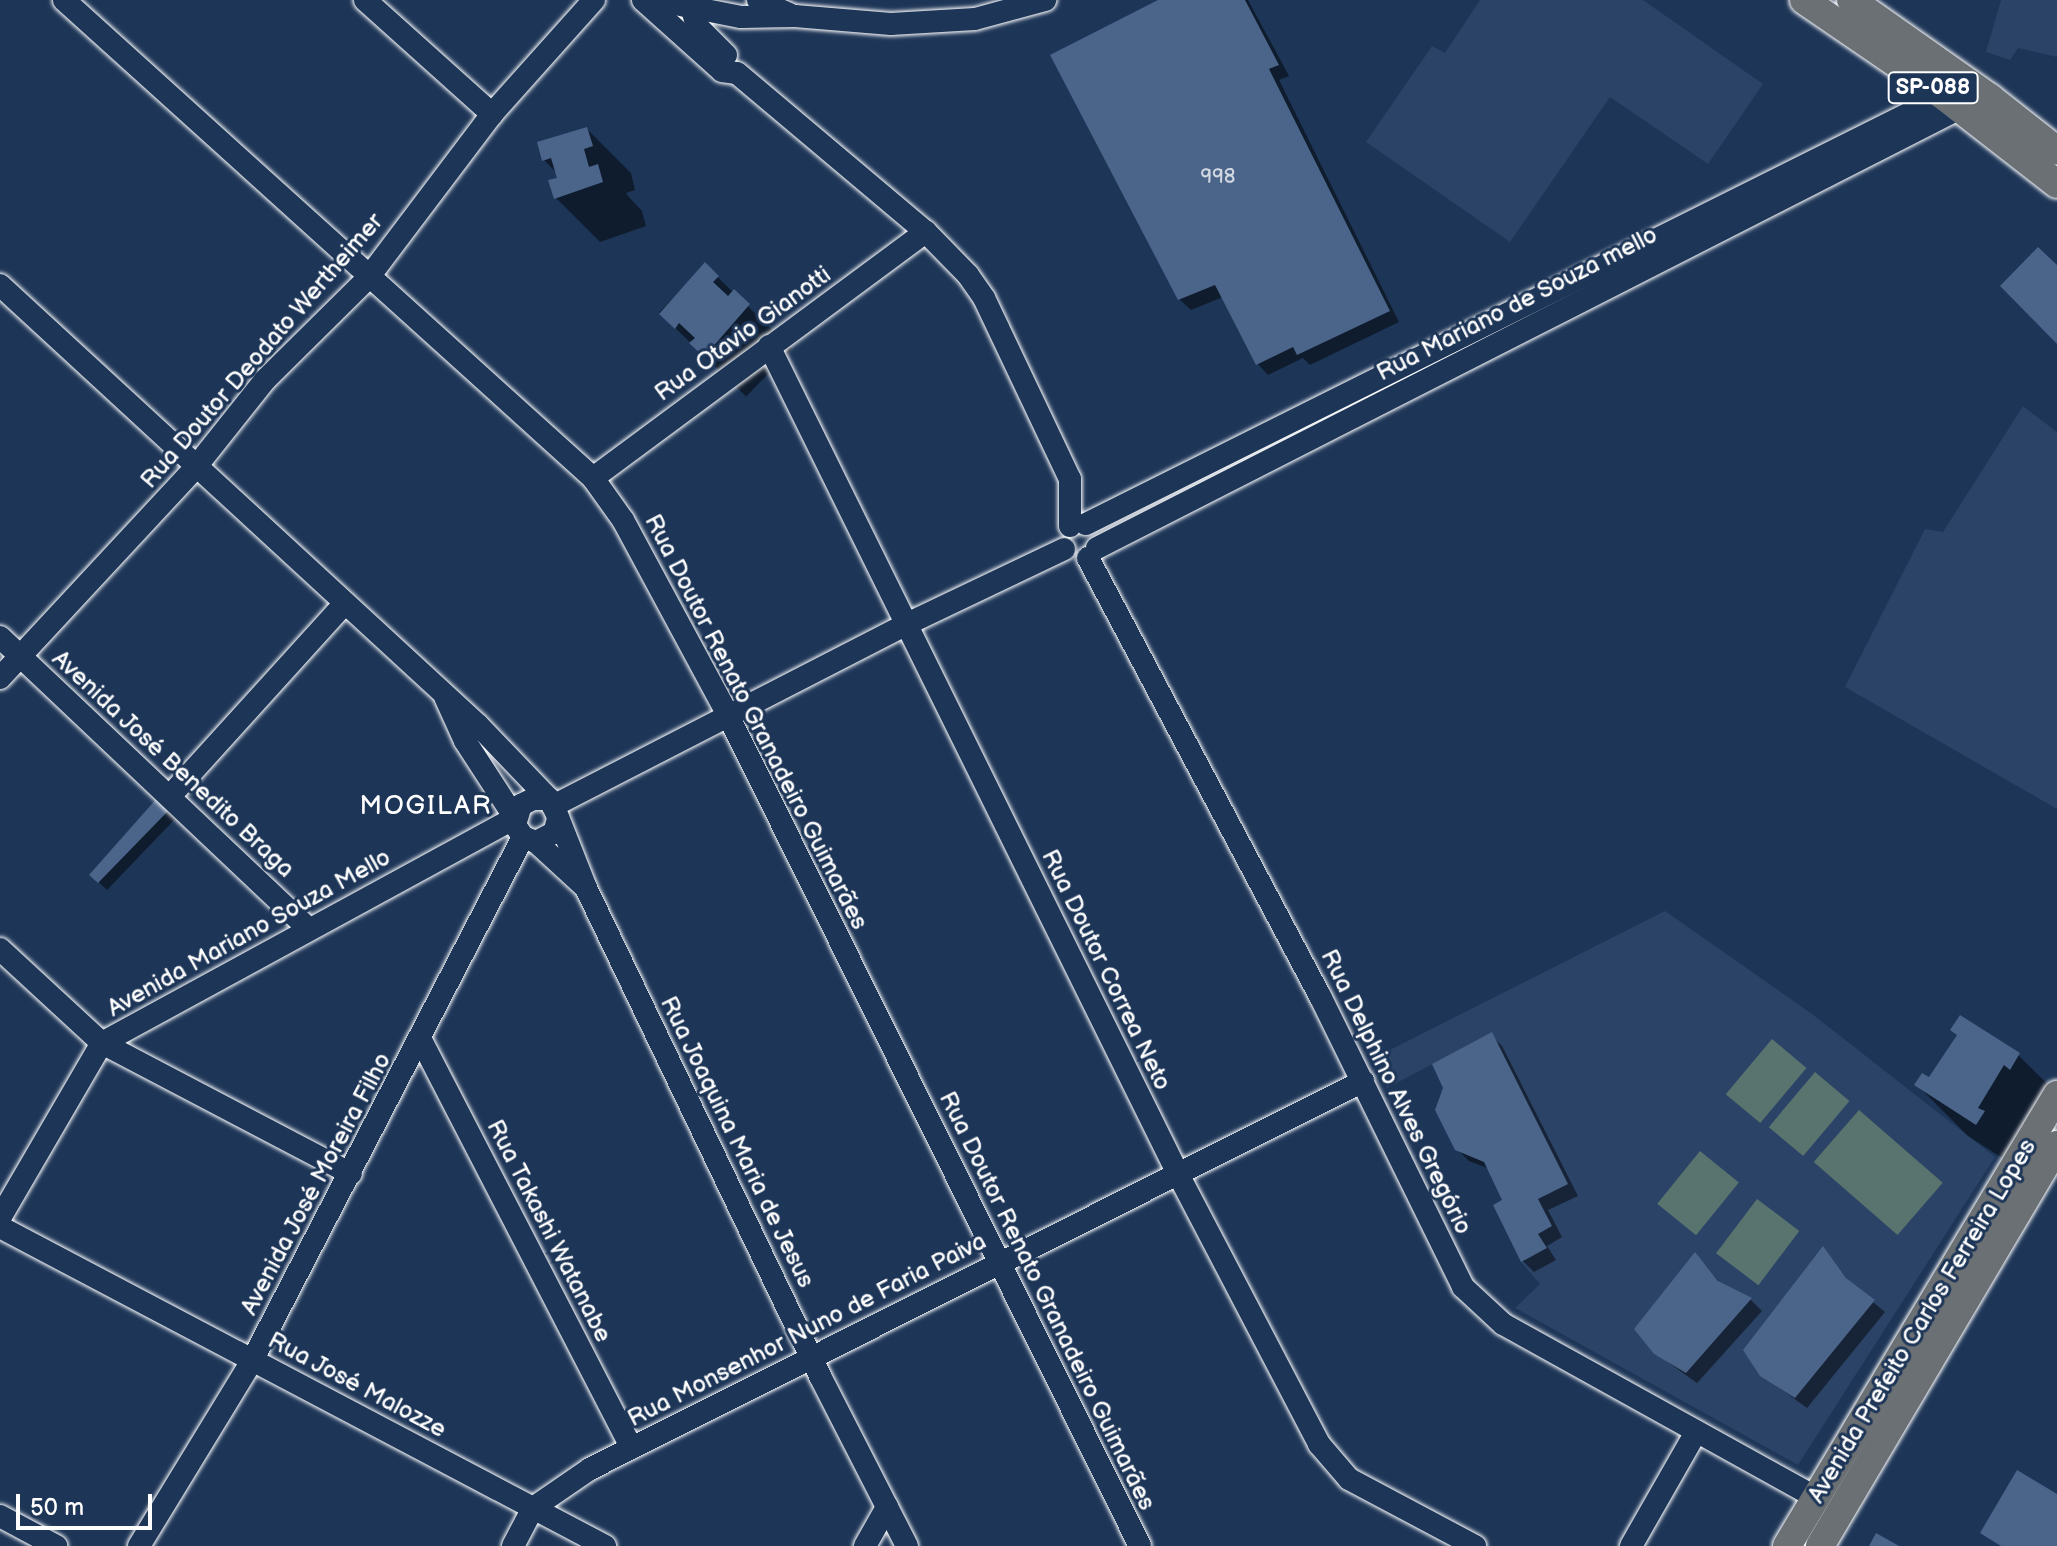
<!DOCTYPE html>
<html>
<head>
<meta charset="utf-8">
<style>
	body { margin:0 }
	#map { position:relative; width:2057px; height:1546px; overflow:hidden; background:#1d3557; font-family:"Balsamiq Sans",sans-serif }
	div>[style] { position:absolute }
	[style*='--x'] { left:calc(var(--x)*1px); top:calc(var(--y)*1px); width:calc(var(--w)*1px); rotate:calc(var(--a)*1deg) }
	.built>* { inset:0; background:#2b4366 }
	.green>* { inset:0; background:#59736f; transform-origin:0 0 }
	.shadow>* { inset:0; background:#0007; transform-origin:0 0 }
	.building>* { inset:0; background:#4b648a }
	.roads { filter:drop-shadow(0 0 2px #fff) drop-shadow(0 0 2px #fff) }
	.minor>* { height:22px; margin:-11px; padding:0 11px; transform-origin:11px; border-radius:11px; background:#1d3557 }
	.major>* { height:28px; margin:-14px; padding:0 14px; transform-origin:14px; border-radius:14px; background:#6b7074 }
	span { translate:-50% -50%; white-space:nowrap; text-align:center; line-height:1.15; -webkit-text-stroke:6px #1d3557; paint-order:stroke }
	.number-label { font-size:20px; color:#d2d8e2 }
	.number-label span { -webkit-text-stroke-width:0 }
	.shield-label span { padding:2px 6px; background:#1d3557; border:2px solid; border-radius:6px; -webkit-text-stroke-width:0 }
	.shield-label { font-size:22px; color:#fff; font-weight:700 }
	.street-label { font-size:24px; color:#fff }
	.neighbourhood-label { font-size:26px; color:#fff; letter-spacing:2px }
	.scale { position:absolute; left:16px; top:1494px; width:136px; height:36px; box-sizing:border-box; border:4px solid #fff; border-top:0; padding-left:10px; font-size:24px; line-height:28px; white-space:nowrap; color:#fff; -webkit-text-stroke:6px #1d3557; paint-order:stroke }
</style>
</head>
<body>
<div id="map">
	<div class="built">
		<div style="clip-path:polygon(1480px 0,1643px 0,1763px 84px,1708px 164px,1610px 97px,1510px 242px,1366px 142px,1432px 46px,1445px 53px)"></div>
		<div style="clip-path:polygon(2001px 0,2057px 0,2057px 57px,2018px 48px,2010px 60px,1986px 52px)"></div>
		<div style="clip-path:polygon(2023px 406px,2057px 432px,2057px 809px,1845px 687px,1925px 529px,1943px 532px)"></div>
		<div style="clip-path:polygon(1665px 911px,1812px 1014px,1995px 1157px,1798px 1465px,1515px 1308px,1540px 1284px,1521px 1262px,1546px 1248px,1538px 1234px,1552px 1226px,1538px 1199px,1491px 1033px,1387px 1088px,1372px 1059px)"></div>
	</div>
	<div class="green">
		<div style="left:1772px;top:1039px;width:45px;height:72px;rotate:40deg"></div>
		<div style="left:1815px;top:1072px;width:45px;height:72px;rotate:40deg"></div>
		<div style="left:1859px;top:1110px;width:111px;height:69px;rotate:41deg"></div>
		<div style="left:1700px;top:1151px;width:50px;height:68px;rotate:39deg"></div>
		<div style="left:1757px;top:1199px;width:53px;height:68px;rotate:37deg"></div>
	</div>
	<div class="shadow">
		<div style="clip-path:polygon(1162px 0,1248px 0,1289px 76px,1279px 80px,1399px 322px,1310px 365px,1303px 358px,1268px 375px,1257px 363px,1223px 297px,1191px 310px,1179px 299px)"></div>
		<div style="clip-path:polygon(587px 129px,631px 173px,635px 190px,626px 193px,628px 196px,642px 211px,646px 226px,600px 242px,556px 198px,558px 174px,544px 160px)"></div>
		<div style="left:705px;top:265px;width:121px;height:66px;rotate:44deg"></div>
		<div style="clip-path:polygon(158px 800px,176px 818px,107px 890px,91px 875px)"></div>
		<div style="clip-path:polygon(1491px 1035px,1502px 1046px,1578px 1196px,1548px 1210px,1562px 1237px,1547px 1246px,1556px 1260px,1534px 1272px,1523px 1261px,1495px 1206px,1505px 1201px,1490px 1169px,1469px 1161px,1457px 1149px)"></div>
		<div style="clip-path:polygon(2018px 1055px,2057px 1093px,2027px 1174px,1968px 1136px,1917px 1085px)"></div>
		<div style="clip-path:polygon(1823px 1249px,1852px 1285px,1885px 1312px,1807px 1408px,1762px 1375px)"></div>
		<div style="clip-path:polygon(1706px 1266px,1721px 1284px,1751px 1300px,1762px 1311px,1697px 1383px,1655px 1353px)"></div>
	</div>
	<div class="building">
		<div style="clip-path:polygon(1158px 0,1245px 0,1279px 65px,1269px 69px,1390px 311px,1297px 355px,1293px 347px,1256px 365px,1215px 285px,1178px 300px,1050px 55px)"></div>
		<div style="clip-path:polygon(587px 127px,593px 146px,584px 149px,589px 167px,598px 164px,603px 182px,554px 199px,548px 180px,557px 178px,551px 158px,542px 161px,537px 142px)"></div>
		<div style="clip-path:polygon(2038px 247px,2057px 265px,2057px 344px,2000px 286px)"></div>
		<div style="clip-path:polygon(705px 262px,719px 276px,713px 282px,728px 296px,734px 289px,750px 304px,704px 357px,689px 343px,695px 338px,679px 323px,675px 329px,659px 314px)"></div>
		<div style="clip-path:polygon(158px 797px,170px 809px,98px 883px,89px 875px)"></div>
		<div style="clip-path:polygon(1960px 1015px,2020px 1053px,2010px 1070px,2004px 1065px,1978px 1108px,1985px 1111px,1976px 1125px,1914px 1085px,1922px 1073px,1929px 1077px,1957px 1035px,1950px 1030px)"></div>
		<div style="clip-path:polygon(1492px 1032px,1568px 1184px,1538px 1199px,1552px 1226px,1538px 1234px,1547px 1248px,1521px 1262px,1493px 1205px,1502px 1200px,1484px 1162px,1455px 1150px,1435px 1110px,1443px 1088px,1432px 1064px)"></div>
		<div style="clip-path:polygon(1823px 1246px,1846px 1278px,1875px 1300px,1795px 1398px,1760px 1376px,1743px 1350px)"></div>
		<div style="clip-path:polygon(1695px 1252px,1718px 1281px,1752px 1298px,1686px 1373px,1654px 1354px,1634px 1329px)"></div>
		<div style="clip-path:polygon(2017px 1470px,2057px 1494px,2057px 1546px,2001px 1546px,1980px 1533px)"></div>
		<div style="clip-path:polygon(1876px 1533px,1899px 1546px,1869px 1546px)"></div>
	</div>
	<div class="roads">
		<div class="minor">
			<div style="--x:64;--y:0;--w:713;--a:42.1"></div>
			<div style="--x:593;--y:478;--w:52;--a:54.5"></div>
			<div style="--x:623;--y:520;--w:224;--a:61.7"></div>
			<div style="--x:729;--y:717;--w:925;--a:63.63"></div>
			<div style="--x:365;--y:0;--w:171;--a:41.9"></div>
			<div style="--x:643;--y:0;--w:106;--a:41.9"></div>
			<div style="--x:722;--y:71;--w:15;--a:8"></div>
			<div style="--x:737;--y:73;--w:247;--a:40.1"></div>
			<div style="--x:926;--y:232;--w:60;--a:45.7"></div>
			<div style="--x:968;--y:275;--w:28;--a:55"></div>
			<div style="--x:984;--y:298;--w:200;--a:64.6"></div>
			<div style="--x:1070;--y:479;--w:47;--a:90"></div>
			<div style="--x:655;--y:0;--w:88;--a:11.2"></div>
			<div style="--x:741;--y:17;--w:54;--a:-1.1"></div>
			<div style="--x:795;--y:16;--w:96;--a:4.8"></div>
			<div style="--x:891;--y:24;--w:84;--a:-3.4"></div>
			<div style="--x:975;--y:19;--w:73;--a:-15.2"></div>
			<div style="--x:689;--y:0;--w:27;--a:73"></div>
			<div style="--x:697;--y:26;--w:41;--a:45"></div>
			<div style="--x:758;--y:0;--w:35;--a:24"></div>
			<div style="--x:0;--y:285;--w:650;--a:42.63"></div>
			<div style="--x:478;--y:725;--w:103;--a:46.2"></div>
			<div style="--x:769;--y:346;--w:924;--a:63.71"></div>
			<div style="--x:1178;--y:1174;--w:305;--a:62.4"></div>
			<div style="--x:1319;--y:1444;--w:46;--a:49.4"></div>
			<div style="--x:1349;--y:1479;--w:143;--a:28"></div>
			<div style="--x:593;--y:478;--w:414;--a:-36.5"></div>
			<div style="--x:1086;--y:524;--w:959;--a:-26.51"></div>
			<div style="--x:1097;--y:548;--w:969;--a:-27.01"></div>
			<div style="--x:1088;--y:558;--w:496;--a:62.1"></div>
			<div style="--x:1320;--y:996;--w:324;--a:63.8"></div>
			<div style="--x:1463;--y:1287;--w:54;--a:42.8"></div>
			<div style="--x:1503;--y:1324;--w:357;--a:29"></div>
			<div style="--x:0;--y:637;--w:425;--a:43.4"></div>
			<div style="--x:0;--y:678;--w:287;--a:-47.1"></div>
			<div style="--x:195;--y:468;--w:112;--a:-51.5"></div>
			<div style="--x:265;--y:380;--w:145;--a:-44.7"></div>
			<div style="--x:368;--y:278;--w:206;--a:-52.9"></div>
			<div style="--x:492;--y:114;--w:153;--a:-48.2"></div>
			<div style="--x:171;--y:795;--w:259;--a:-47.8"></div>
			<div style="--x:553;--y:806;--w:398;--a:-27.2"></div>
			<div style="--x:907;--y:624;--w:174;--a:-25.5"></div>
			<div style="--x:536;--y:842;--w:68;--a:42.6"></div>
			<div style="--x:586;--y:888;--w:82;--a:-111.5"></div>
			<div style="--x:556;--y:812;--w:15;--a:-118"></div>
			<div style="--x:549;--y:799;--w:16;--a:180"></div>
			<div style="--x:533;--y:799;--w:13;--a:153"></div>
			<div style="--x:521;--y:805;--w:21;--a:107"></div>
			<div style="--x:515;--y:825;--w:14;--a:56"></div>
			<div style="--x:523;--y:837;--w:14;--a:21"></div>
			<div style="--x:536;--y:842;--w:20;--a:-27"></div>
			<div style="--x:554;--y:833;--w:15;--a:-74"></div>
			<div style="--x:586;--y:888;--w:541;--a:64.38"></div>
			<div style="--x:820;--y:1376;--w:191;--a:62.9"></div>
			<div style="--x:0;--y:949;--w:139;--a:42.7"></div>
			<div style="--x:102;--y:1043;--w:281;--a:27.7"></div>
			<div style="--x:421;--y:1040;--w:458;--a:62.7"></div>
			<div style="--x:0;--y:1218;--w:203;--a:-59.8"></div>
			<div style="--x:102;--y:1043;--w:470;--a:-28.6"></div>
			<div style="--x:515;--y:818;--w:92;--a:-123"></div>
			<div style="--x:465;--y:741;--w:48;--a:-114.4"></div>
			<div style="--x:0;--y:1227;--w:684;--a:27.8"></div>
			<div style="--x:0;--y:1516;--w:64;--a:28.2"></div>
			<div style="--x:139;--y:1546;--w:219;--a:-58.6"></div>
			<div style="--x:253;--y:1359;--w:588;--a:-62.65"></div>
			<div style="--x:513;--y:1546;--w:43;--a:-62.2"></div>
			<div style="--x:533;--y:1508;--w:69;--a:-34.4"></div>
			<div style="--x:590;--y:1469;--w:865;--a:-26.65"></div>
			<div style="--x:865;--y:1546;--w:45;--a:-60.6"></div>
			<div style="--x:1631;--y:1546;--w:131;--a:-60.3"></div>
		</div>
		<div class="major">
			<div style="--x:1804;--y:0;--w:170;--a:34.4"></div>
			<div style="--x:1944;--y:96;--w:143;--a:37.9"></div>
			<div style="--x:1851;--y:0;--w:170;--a:35.2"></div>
			<div style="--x:1990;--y:98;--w:85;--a:38.3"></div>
			<div style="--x:1787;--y:1546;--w:526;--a:-59.09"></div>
			<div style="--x:1820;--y:1546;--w:466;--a:-59.4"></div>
		</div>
	</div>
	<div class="number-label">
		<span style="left:1218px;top:177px">998</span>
	</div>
	<div class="shield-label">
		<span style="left:1933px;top:88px">SP-088</span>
	</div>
	<div class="street-label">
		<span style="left:1517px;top:304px;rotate:-27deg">Rua Mariano de Souza mello</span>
		<span style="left:743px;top:334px;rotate:-36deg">Rua Otavio Gianotti</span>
		<span style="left:262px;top:351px;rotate:-49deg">Rua Doutor Deodato Wertheimer</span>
		<span style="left:756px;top:722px;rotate:63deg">Rua Doutor Renato Granadeiro Guimarães</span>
		<span style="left:173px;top:764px;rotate:43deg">Avenida José Benedito Braga</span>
		<span style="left:249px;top:933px;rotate:-29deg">Avenida Mariano Souza Mello</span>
		<span style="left:1106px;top:970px;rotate:64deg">Rua Doutor Correa Neto</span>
		<span style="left:1396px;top:1092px;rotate:64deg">Rua Delphino Alves Gregório</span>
		<span style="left:737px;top:1142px;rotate:64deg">Rua Joaquina Maria de Jesus</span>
		<span style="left:316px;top:1184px;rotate:-62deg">Avenida José Moreira Filho</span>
		<span style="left:549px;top:1231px;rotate:63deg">Rua Takashi Watanabe</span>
		<span style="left:1047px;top:1301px;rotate:64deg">Rua Doutor Renato Granadeiro Guimarães</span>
		<span style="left:1922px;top:1321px;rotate:-59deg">Avenida Prefeito Carlos Ferreira Lopes</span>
		<span style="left:807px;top:1330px;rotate:-27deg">Rua Monsenhor Nuno de Faria Paiva</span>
		<span style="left:357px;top:1385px;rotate:28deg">Rua José Malozze</span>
	</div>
	<div class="neighbourhood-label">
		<span style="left:426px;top:807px">MOGILAR</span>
	</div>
	<div class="scale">50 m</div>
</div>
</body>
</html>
